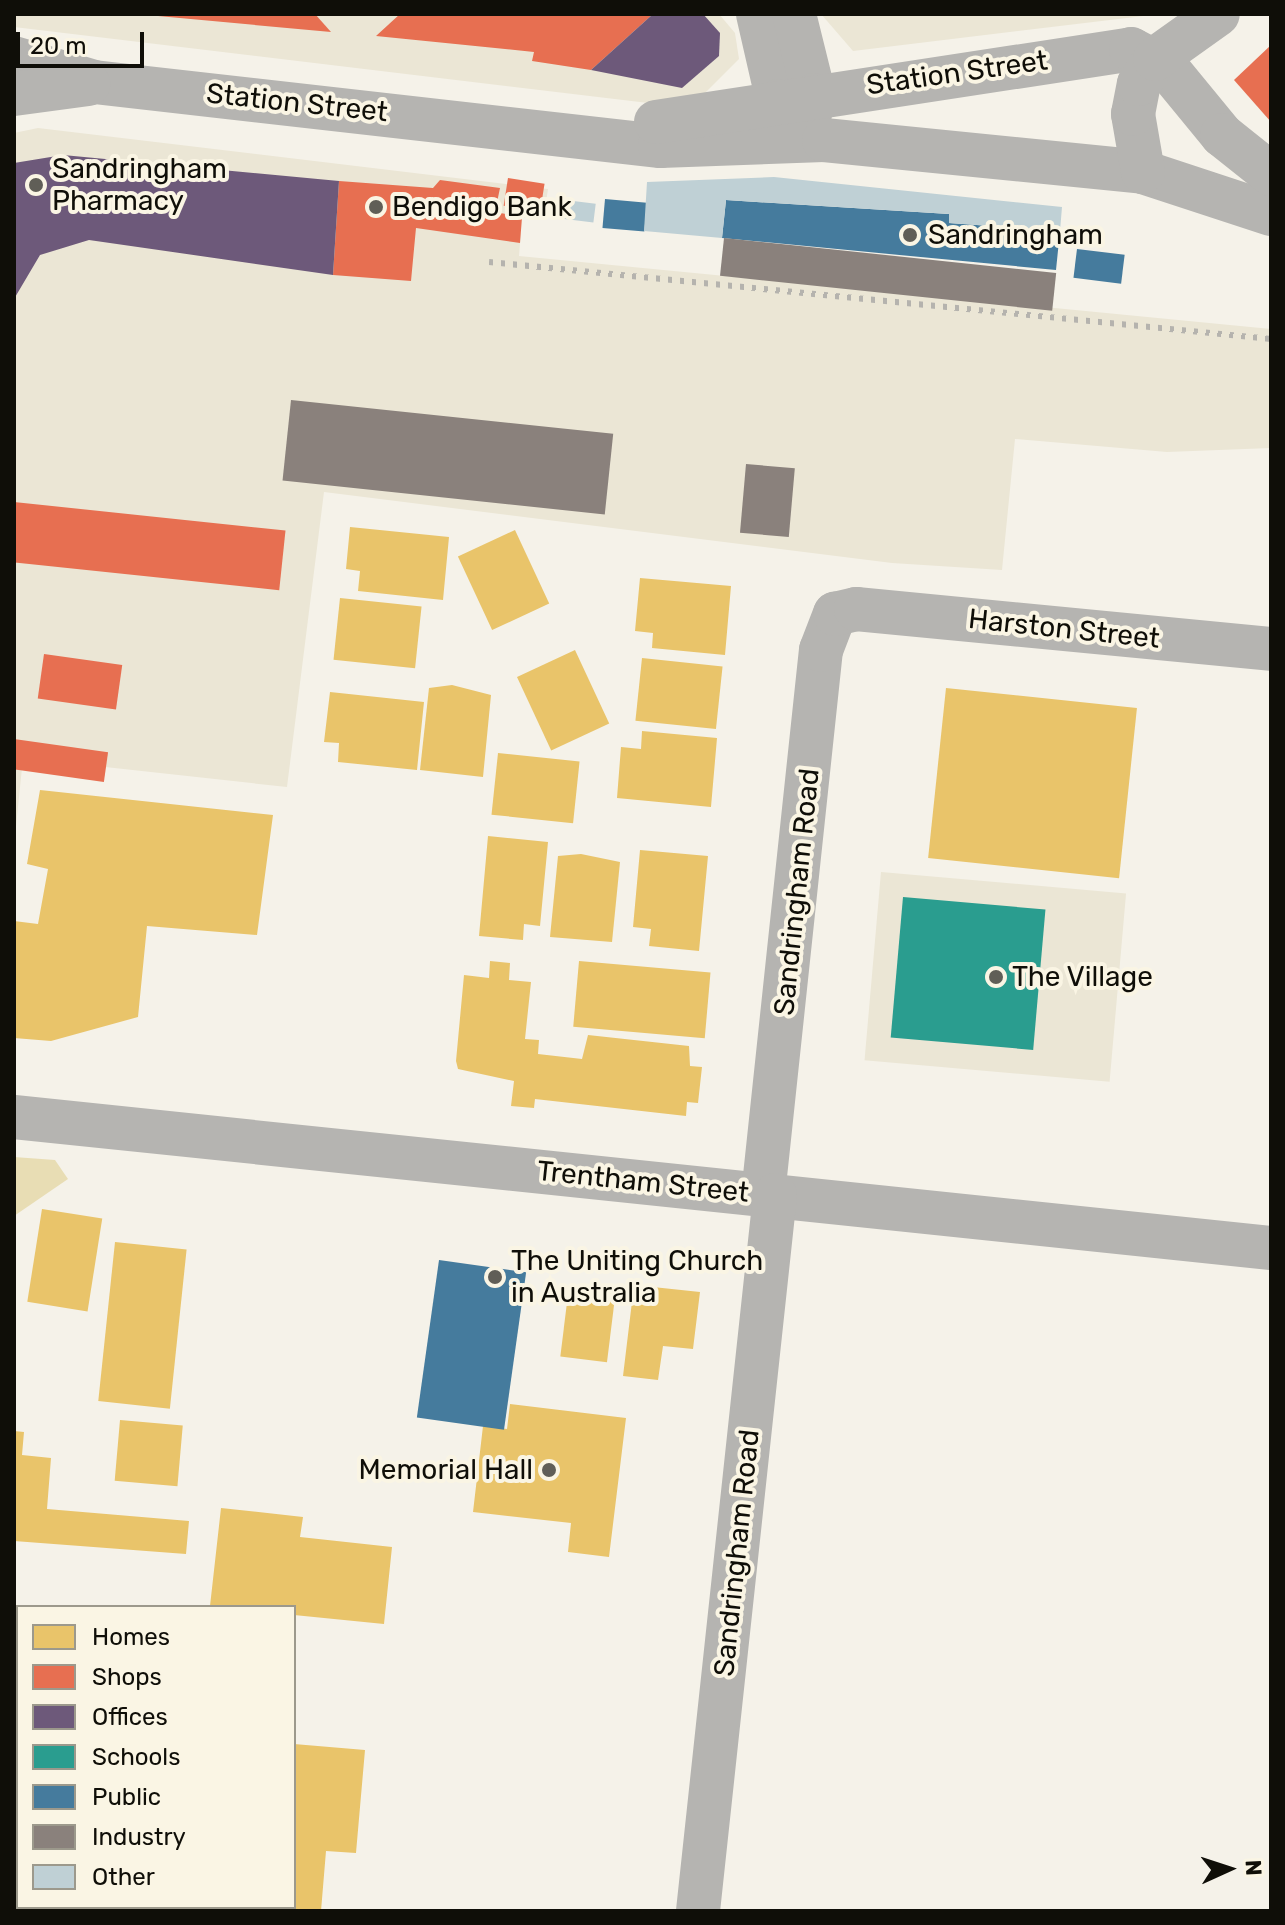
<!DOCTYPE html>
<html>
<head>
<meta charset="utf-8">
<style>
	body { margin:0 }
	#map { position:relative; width:1285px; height:1925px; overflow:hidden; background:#f5f2e9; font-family:Rubik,sans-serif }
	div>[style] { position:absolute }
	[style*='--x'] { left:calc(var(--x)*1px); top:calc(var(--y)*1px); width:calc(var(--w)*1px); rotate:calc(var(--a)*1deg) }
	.built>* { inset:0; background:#ebe6d5; transform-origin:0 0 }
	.green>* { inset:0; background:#e8ddb4 }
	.homes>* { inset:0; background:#e9c46a; transform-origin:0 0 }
	.shops>* { inset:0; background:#e76f51; transform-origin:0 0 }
	.offices>* { inset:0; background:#6d597a }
	.schools>* { inset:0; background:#2a9d8f; transform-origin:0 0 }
	.public>* { inset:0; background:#457b9d; transform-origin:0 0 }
	.industry>* { inset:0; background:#8a817c; transform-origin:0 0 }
	.building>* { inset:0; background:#bfd0d5; transform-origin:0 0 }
	.minor>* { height:44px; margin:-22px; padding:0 22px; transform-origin:22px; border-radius:22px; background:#b5b4b1 }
	.rail>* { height:6px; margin-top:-3px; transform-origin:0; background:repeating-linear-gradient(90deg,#b5b3ae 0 4px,transparent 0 12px) }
	.dots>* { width:22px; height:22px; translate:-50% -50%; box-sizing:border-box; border:4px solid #faf5e4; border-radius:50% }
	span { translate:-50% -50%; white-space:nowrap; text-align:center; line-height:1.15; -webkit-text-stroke:8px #faf5e4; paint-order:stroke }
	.street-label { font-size:28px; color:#0f0e08 }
	.poi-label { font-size:28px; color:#0f0e08 }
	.left { translate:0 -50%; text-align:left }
	.right { translate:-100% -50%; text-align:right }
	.frame { position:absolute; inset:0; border:16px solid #0f0e08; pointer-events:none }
	.legend { position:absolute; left:16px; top:1605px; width:280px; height:304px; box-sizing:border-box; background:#faf5e4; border:2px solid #9c998c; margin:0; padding:10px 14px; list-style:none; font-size:24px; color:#0f0e08 }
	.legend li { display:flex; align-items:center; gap:16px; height:40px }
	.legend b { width:40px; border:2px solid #9c998c }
	.north { position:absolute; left:1189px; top:1829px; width:80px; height:80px; -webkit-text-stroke:6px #faf5e4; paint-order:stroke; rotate:87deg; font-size:22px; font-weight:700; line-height:32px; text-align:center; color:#0f0e08 }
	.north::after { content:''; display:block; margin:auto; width:28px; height:36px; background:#0f0e08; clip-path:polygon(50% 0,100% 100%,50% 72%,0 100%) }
	.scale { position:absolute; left:16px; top:32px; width:128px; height:36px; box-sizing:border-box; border:4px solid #0f0e08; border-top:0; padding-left:10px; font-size:24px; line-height:28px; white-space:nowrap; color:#0f0e08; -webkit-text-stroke:6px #faf5e4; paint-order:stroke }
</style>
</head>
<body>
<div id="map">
	<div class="built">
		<div style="clip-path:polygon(14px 14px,719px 14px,735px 33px,739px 59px,690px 108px,14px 27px)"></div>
		<div style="clip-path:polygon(821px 14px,1160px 14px,853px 51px)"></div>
		<div style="clip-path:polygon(38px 128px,548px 189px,544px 216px,522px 218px,519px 256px,1271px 329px,1271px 448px,1167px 452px,1015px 439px,1002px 570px,892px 563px,324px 492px,287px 787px,23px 758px,14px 846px,14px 133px)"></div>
		<div style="left:881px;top:872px;width:246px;height:189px;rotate:5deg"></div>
	</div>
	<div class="green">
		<div style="clip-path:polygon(14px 1157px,55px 1160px,68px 1179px,14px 1216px)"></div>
	</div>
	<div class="homes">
		<div style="clip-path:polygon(350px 527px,449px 537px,443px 600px,358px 591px,360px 571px,346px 569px)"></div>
		<div style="left:515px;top:530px;width:81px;height:63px;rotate:65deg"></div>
		<div style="clip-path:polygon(640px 578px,731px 586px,725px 655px,652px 648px,653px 633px,635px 631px)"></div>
		<div style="left:340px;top:598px;width:82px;height:62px;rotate:6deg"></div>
		<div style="left:575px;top:650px;width:81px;height:64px;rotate:65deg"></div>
		<div style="left:642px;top:658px;width:81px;height:63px;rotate:6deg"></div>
		<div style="clip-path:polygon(452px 685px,491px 695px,483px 777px,420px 770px,429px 688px)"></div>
		<div style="left:946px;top:688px;width:192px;height:171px;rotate:6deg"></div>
		<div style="clip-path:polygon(330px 692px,424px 702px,417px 770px,338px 762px,339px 743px,324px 742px)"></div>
		<div style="clip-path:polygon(642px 731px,717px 738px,711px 807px,617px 798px,621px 747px,641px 749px)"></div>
		<div style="left:498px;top:753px;width:82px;height:62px;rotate:6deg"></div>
		<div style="clip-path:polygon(40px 790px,273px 815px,257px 935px,147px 926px,138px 1017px,51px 1041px,14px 1038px,14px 921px,38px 924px,48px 869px,27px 864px)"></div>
		<div style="clip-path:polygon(488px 836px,548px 842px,540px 926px,524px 924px,523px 940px,479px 936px)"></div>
		<div style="clip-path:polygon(640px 850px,708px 856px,699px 951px,649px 946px,651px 929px,633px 927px)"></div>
		<div style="clip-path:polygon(581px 854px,620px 862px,612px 942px,550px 937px,558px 856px)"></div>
		<div style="clip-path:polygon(490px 961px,510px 963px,509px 980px,531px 982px,525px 1039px,539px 1040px,538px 1054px,582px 1059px,588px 1035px,689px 1046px,690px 1066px,702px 1067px,698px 1103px,687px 1102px,686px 1116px,535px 1099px,534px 1108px,511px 1106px,514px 1081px,458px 1069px,456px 1061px,464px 975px,489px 978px)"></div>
		<div style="left:579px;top:961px;width:132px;height:66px;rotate:5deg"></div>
		<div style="left:42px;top:1209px;width:61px;height:94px;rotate:9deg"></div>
		<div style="left:115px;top:1242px;width:72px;height:160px;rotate:6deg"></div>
		<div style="clip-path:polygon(634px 1285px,700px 1292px,693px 1349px,663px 1346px,658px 1380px,623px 1376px)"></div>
		<div style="left:569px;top:1286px;width:47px;height:71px;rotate:7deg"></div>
		<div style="clip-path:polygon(510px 1404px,626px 1418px,609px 1557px,568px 1552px,571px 1523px,473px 1512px,483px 1426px,507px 1429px)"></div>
		<div style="left:120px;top:1420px;width:63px;height:61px;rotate:5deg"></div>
		<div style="clip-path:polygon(14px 1431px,24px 1432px,22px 1455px,51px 1458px,47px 1509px,189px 1521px,186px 1554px,14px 1541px)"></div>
		<div style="clip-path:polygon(221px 1508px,303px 1517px,300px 1537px,392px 1547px,384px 1624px,294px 1615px,294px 1607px,210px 1606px)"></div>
		<div style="left:14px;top:1619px;width:4px;height:86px;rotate:14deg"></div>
		<div style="clip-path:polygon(294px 1744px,365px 1750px,356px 1853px,326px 1851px,321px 1911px,200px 1911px,294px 1907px)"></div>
		<div style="clip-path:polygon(64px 1907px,150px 1907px,64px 1911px)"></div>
	</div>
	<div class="shops">
		<div style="clip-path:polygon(158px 14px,315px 14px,331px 32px,158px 16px)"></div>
		<div style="clip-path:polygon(400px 14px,653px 14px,591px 70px,532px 61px,534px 52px,376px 36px)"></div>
		<div style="clip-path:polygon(1271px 45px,1271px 122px,1234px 80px)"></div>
		<div style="left:508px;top:178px;width:37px;height:28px;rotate:9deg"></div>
		<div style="clip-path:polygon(440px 180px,500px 188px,495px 212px,522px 217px,520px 243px,416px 228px,411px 281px,333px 275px,339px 181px,433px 188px)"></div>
		<div style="left:14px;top:502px;width:273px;height:60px;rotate:6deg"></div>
		<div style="left:44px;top:654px;width:79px;height:45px;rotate:8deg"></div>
		<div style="left:14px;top:739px;width:95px;height:30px;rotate:8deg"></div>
	</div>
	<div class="offices">
		<div style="clip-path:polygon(653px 14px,703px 14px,720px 33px,719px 56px,682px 88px,591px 70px)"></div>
		<div style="clip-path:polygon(63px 155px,339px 181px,333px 275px,89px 240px,40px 255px,14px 299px,14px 163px)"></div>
	</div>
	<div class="schools">
		<div style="left:903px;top:897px;width:143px;height:141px;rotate:5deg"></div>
	</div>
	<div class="public">
		<div style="left:605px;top:199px;width:42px;height:29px;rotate:5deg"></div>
		<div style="clip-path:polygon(726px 200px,949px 214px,949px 223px,1060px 231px,1056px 270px,722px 238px)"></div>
		<div style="left:1077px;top:249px;width:48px;height:29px;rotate:7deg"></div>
		<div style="left:439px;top:1260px;width:88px;height:159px;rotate:8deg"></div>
	</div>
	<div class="industry">
		<div style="left:724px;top:238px;width:334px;height:38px;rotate:6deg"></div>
		<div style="left:291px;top:400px;width:324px;height:81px;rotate:6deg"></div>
		<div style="left:746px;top:464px;width:49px;height:69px;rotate:5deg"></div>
	</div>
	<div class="building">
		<div style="clip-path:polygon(774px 177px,1062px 207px,1060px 231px,949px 223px,949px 214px,726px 200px,722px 238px,644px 231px,647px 182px)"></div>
		<div style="left:557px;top:199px;width:39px;height:19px;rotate:7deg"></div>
	</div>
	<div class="minor">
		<div style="--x:758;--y:14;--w:89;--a:77.1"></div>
		<div style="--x:778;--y:101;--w:28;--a:55"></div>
		<div style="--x:794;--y:14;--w:83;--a:76.1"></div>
		<div style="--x:814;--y:95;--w:30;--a:102"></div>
		<div style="--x:14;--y:58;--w:84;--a:16.7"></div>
		<div style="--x:94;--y:82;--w:570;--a:6.45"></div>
		<div style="--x:660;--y:146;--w:164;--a:-2.1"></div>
		<div style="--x:824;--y:140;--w:321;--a:5.7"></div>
		<div style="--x:1143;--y:172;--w:135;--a:18.2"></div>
		<div style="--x:14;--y:94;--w:75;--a:-7.7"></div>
		<div style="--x:656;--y:122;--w:481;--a:-8.7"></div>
		<div style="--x:1131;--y:49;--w:41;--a:27.8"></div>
		<div style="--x:1167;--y:68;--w:87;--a:50.6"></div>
		<div style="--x:1222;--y:135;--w:63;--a:38.5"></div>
		<div style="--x:1143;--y:172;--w:59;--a:-99.8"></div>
		<div style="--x:1133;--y:114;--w:31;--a:-79"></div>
		<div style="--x:1139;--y:84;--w:30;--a:-57"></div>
		<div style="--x:1155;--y:59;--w:77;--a:-35.5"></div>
		<div style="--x:14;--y:1117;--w:1264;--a:5.95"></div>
		<div style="--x:763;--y:1195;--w:548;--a:-83.93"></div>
		<div style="--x:821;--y:650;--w:39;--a:-69"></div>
		<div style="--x:835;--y:614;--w:22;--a:-13"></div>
		<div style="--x:856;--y:609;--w:417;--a:5.5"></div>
		<div style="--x:698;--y:1911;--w:720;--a:-83.86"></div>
	</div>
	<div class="rail">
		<div style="--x:489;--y:262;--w:786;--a:5.62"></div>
	</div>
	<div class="dots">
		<div style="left:36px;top:185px;background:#605e57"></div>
		<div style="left:376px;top:207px;background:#605e57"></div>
		<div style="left:910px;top:235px;background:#605e57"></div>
		<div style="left:996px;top:977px;background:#605e57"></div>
		<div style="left:495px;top:1277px;background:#605e57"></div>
		<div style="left:549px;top:1470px;background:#605e57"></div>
	</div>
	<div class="street-label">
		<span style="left:957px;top:73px;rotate:-8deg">Station Street</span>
		<span style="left:297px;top:103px;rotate:6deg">Station Street</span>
		<span style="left:1064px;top:629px;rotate:6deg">Harston Street</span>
		<span style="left:797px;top:892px;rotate:-84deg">Sandringham Road</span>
		<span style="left:643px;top:1182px;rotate:6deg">Trentham Street</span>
		<span style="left:737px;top:1553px;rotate:-84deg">Sandringham Road</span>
	</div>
	<div class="poi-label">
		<span class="left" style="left:52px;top:185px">Sandringham<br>Pharmacy</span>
		<span class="left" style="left:392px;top:207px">Bendigo Bank</span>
		<span class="left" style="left:928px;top:235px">Sandringham</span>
		<span class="left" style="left:1012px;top:977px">The Village</span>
		<span class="left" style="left:511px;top:1277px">The Uniting Church<br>in Australia</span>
		<span class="right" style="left:533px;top:1470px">Memorial Hall</span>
	</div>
	<div class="frame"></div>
	<ul class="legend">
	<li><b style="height:22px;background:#e9c46a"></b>Homes</li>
	<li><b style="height:22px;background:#e76f51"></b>Shops</li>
	<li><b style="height:22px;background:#6d597a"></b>Offices</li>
	<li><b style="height:22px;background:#2a9d8f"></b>Schools</li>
	<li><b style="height:22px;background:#457b9d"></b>Public</li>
	<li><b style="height:22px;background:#8a817c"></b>Industry</li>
	<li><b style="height:22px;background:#bfd0d5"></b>Other</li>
	</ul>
	<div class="north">N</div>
	<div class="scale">20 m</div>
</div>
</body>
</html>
